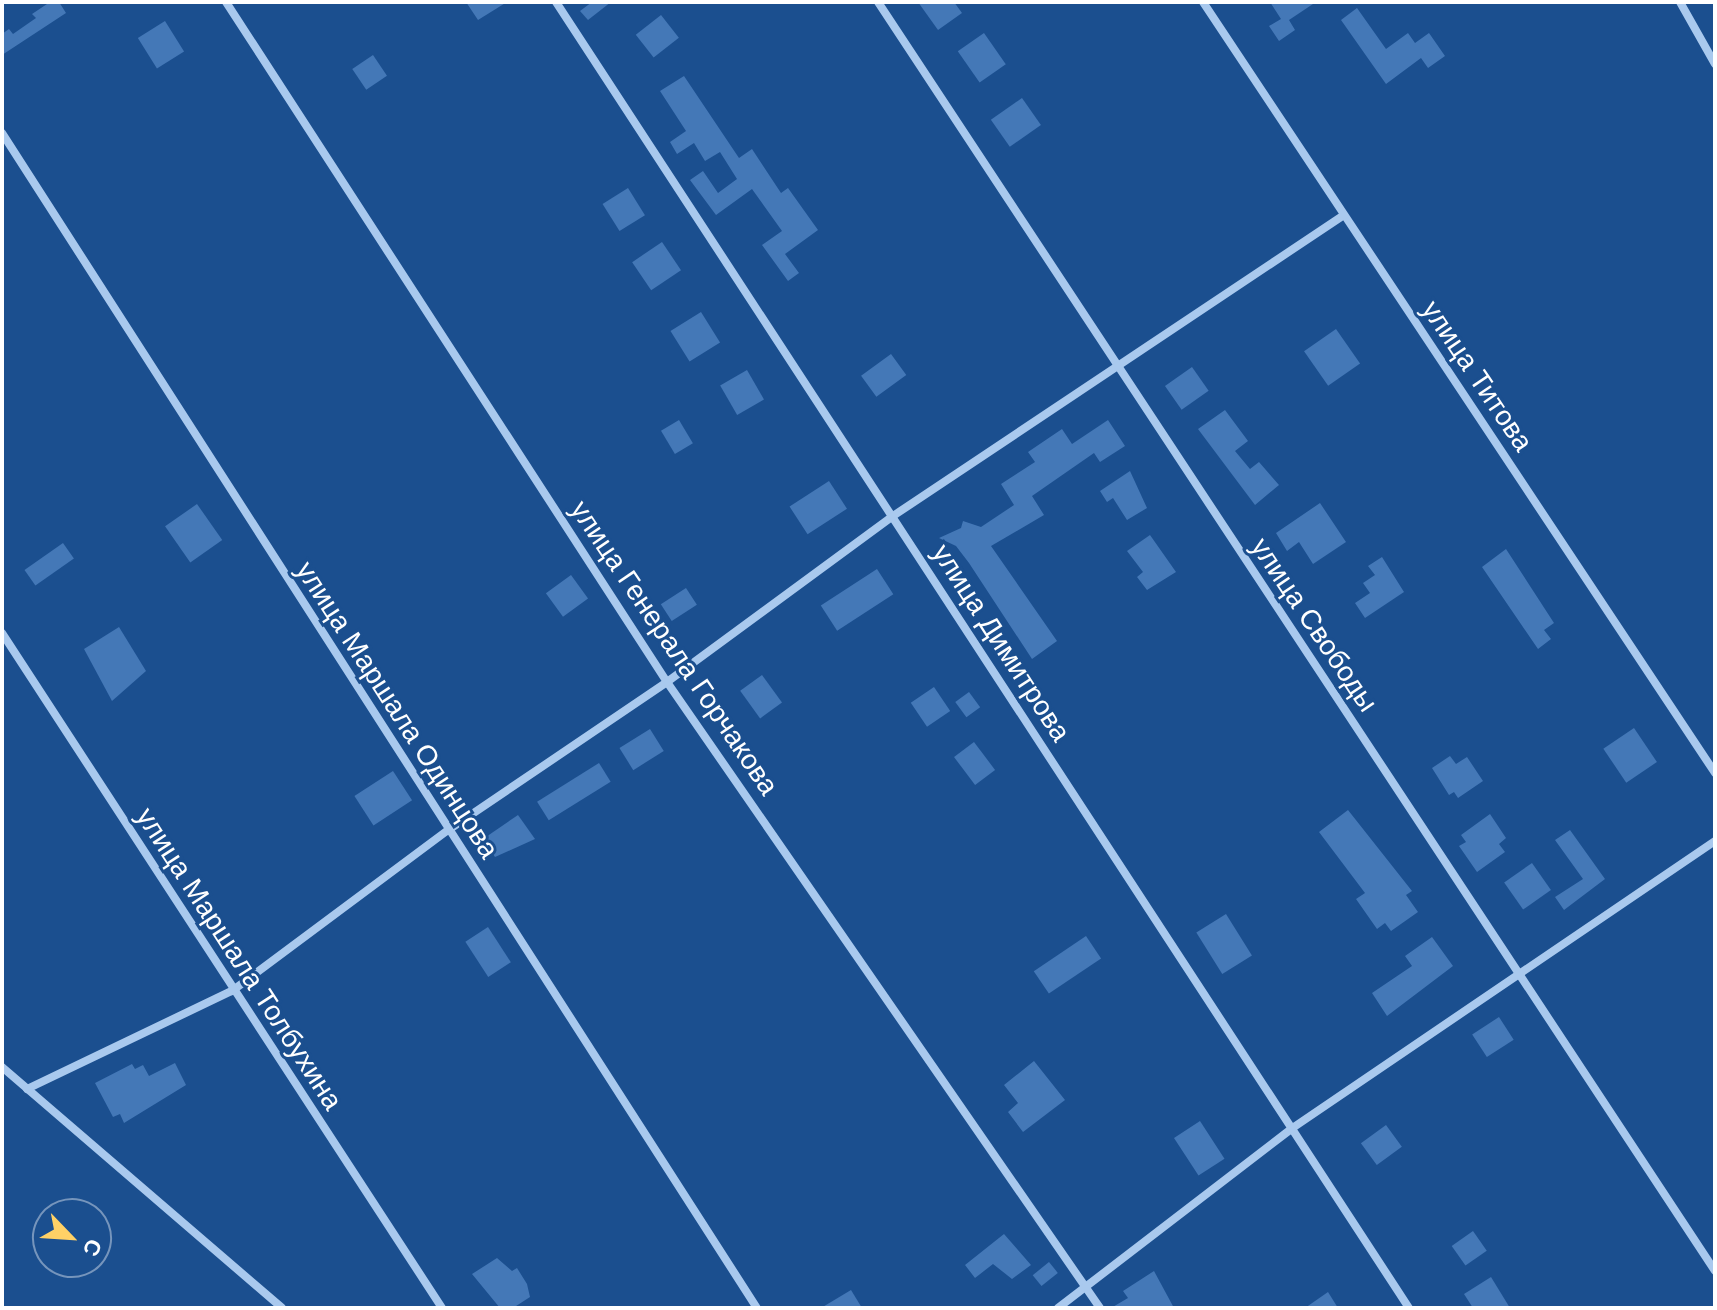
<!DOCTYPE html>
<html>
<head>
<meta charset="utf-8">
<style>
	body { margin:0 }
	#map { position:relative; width:1717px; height:1310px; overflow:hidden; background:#1b4f8f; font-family:Helvetica,sans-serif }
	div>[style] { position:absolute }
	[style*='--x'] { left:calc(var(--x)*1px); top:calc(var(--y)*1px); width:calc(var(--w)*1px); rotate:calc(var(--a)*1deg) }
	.building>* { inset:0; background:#4478b7; transform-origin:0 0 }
	.minor>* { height:8px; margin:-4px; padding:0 4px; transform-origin:4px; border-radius:4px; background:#a9c9ee }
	span { translate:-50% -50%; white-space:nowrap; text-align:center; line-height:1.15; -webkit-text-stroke:6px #1b4f8f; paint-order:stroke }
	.street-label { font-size:28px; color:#fff }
	.frame { position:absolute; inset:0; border:4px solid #fff; pointer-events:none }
	.north { position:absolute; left:32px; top:1198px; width:80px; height:80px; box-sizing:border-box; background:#1b4f8f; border:2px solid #7695bc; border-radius:50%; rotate:115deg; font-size:22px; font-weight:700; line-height:32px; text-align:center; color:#fff }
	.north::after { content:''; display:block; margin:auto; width:28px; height:36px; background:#ffd166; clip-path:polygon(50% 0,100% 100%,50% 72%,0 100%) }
</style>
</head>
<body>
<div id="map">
	<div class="building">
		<div style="clip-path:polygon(50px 2px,59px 2px,66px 13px,2px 55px,2px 34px,9px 29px,13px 34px,36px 18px,32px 14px)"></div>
		<div style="clip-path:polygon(466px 2px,507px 2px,478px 20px)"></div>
		<div style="clip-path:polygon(592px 2px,611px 2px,588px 20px,580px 11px)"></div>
		<div style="clip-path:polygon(918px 2px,954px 2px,962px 13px,938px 30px)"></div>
		<div style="clip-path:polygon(1270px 2px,1316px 2px,1289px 20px,1295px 30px,1279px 41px,1269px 26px,1281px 19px)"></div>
		<div style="clip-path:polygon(1357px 8px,1386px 49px,1408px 33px,1415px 43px,1429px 33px,1445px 56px,1428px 68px,1421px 58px,1386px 84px,1341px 20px)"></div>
		<div style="left:661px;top:15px;width:29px;height:32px;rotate:52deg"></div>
		<div style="left:165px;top:21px;width:36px;height:32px;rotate:58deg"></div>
		<div style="left:984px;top:33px;width:38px;height:32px;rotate:55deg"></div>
		<div style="left:373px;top:55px;width:25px;height:25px;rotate:56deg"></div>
		<div style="clip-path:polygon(684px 76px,739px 158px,752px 149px,781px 193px,788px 188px,818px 230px,785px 254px,799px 273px,788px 281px,762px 245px,782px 231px,752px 189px,716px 215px,690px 180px,703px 171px,718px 193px,737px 179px,720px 152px,705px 161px,694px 143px,677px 154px,670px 142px,686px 131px,660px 91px)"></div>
		<div style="left:1022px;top:98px;width:33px;height:38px;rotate:55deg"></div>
		<div style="left:628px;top:188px;width:32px;height:30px;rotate:58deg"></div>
		<div style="left:662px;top:242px;width:34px;height:36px;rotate:56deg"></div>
		<div style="left:701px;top:312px;width:36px;height:36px;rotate:58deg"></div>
		<div style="left:1336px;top:329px;width:42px;height:39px;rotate:55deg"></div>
		<div style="left:891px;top:354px;width:26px;height:37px;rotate:54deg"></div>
		<div style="left:1192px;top:367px;width:29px;height:33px;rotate:55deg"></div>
		<div style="left:747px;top:370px;width:34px;height:31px;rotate:60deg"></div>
		<div style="clip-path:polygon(1225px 410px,1248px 441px,1235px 451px,1250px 469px,1259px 462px,1279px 485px,1255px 505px,1198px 429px)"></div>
		<div style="left:679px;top:420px;width:27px;height:21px;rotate:59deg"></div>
		<div style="clip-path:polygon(1108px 420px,1125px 446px,1100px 462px,1094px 453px,1032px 496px,1044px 515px,991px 546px,1057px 641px,1032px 659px,969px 563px,956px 546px,939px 538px,961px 528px,963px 521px,981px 527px,1014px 505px,1001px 484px,1035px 462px,1028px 452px,1062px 429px,1072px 444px)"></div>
		<div style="clip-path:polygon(1130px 471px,1147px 508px,1127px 520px,1113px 498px,1107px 502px,1100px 491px)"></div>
		<div style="left:829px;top:481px;width:33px;height:47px;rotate:57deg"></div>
		<div style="clip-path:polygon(1320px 503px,1346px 542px,1313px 564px,1299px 542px,1287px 551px,1276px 533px)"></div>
		<div style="left:197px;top:504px;width:44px;height:39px;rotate:55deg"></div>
		<div style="clip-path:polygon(1150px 535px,1176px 572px,1147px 590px,1137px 577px,1143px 572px,1127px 551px)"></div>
		<div style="left:63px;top:543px;width:19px;height:47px;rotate:55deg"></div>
		<div style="clip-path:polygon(1506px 549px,1554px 623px,1544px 630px,1551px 639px,1538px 649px,1482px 567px)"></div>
		<div style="clip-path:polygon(1382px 557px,1404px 592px,1365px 618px,1355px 603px,1370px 593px,1363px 583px,1375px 575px,1368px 566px)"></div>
		<div style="left:877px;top:569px;width:30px;height:67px;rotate:57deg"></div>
		<div style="left:571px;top:575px;width:29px;height:31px;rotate:54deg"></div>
		<div style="left:686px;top:588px;width:20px;height:30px;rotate:57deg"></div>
		<div style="clip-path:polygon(119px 627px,146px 671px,112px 701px,84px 649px)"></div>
		<div style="left:762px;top:675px;width:34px;height:27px;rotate:54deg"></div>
		<div style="left:934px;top:687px;width:29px;height:28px;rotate:56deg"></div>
		<div style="left:969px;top:692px;width:19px;height:17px;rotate:54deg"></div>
		<div style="left:1634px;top:728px;width:41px;height:37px;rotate:56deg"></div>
		<div style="left:650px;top:729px;width:26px;height:36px;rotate:58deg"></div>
		<div style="left:974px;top:742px;width:35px;height:25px;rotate:53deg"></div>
		<div style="clip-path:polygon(1450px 756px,1456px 764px,1467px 757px,1483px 781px,1458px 798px,1454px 792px,1449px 795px,1432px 768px)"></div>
		<div style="left:599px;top:763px;width:22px;height:73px;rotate:58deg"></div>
		<div style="left:393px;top:771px;width:35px;height:46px;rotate:57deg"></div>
		<div style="clip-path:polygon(1348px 810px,1412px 891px,1406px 895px,1418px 912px,1391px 931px,1385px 923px,1377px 929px,1356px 899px,1365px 893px,1319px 832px)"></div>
		<div style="clip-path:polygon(1490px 814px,1506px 838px,1499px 844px,1505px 852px,1477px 872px,1459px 846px,1466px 842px,1461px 835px)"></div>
		<div style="clip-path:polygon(518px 815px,535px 839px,495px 857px,483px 839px)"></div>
		<div style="clip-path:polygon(1570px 830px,1605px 879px,1564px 910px,1555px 897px,1583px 879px,1555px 840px)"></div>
		<div style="left:1532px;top:863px;width:33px;height:34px;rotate:55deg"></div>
		<div style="left:1226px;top:914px;width:49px;height:35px;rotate:58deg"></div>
		<div style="left:488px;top:927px;width:42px;height:27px;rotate:57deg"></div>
		<div style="left:1086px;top:936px;width:27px;height:63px;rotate:56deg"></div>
		<div style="clip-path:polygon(1432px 937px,1453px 966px,1387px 1016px,1372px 993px,1412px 966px,1405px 956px)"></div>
		<div style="left:1499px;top:1017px;width:27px;height:32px;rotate:57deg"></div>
		<div style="clip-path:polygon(1034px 1061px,1065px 1100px,1023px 1132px,1008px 1112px,1018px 1103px,1004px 1085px)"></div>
		<div style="clip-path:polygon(175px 1063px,186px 1085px,124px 1123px,120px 1114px,113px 1117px,95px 1083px,132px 1064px,135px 1069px,143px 1065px,149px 1076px)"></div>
		<div style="left:1200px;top:1121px;width:45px;height:31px;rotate:57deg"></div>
		<div style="left:1386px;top:1125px;width:27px;height:31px;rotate:54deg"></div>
		<div style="left:1473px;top:1231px;width:24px;height:26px;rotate:55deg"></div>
		<div style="clip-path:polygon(1004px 1234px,1031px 1265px,1012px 1279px,993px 1264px,975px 1278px,965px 1265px)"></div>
		<div style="clip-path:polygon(497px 1258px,512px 1271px,517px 1268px,527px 1284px,530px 1297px,513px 1308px,500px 1308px,472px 1274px)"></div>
		<div style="left:1049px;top:1262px;width:14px;height:21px;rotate:51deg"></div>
		<div style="clip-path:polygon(1154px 1271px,1174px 1308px,1111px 1308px,1128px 1298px,1123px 1291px)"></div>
		<div style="clip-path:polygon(1491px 1277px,1510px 1308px,1473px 1308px,1464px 1294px)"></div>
		<div style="clip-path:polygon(851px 1290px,862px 1308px,821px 1308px)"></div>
		<div style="clip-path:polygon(1328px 1292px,1338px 1308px,1305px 1308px)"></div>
	</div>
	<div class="minor">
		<div style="--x:226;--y:2;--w:810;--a:57.04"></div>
		<div style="--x:667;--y:682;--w:761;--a:55.33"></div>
		<div style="--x:556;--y:2;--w:1560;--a:56.85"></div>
		<div style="--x:878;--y:2;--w:1520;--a:56.59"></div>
		<div style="--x:1203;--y:2;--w:926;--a:56.41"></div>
		<div style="--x:1680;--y:2;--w:71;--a:60.6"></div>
		<div style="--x:2;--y:133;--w:1397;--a:57.28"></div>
		<div style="--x:2;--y:633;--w:806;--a:56.9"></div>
		<div style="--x:2;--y:1067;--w:369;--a:40.7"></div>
		<div style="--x:27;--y:1089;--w:227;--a:-25.6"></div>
		<div style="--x:232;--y:991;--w:268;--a:-36.7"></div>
		<div style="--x:447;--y:831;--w:266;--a:-34.1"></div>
		<div style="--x:667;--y:682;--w:280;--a:-36.3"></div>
		<div style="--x:893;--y:516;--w:542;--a:-33.72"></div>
		<div style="--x:1058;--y:1308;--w:294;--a:-37.5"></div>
		<div style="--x:1291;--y:1129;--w:513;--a:-34.19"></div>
	</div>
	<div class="street-label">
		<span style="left:1477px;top:376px;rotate:56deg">улица Титова</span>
		<span style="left:1314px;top:625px;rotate:56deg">улица Свободы</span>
		<span style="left:1001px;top:643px;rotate:57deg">улица Димитрова</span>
		<span style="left:674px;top:648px;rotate:56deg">улица Генерала Горчакова</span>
		<span style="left:397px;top:710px;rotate:57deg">улица Маршала Одинцова</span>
		<span style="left:239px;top:959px;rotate:57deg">улица Маршала Толбухина</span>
	</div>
	<div class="frame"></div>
	<div class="north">С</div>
</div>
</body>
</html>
